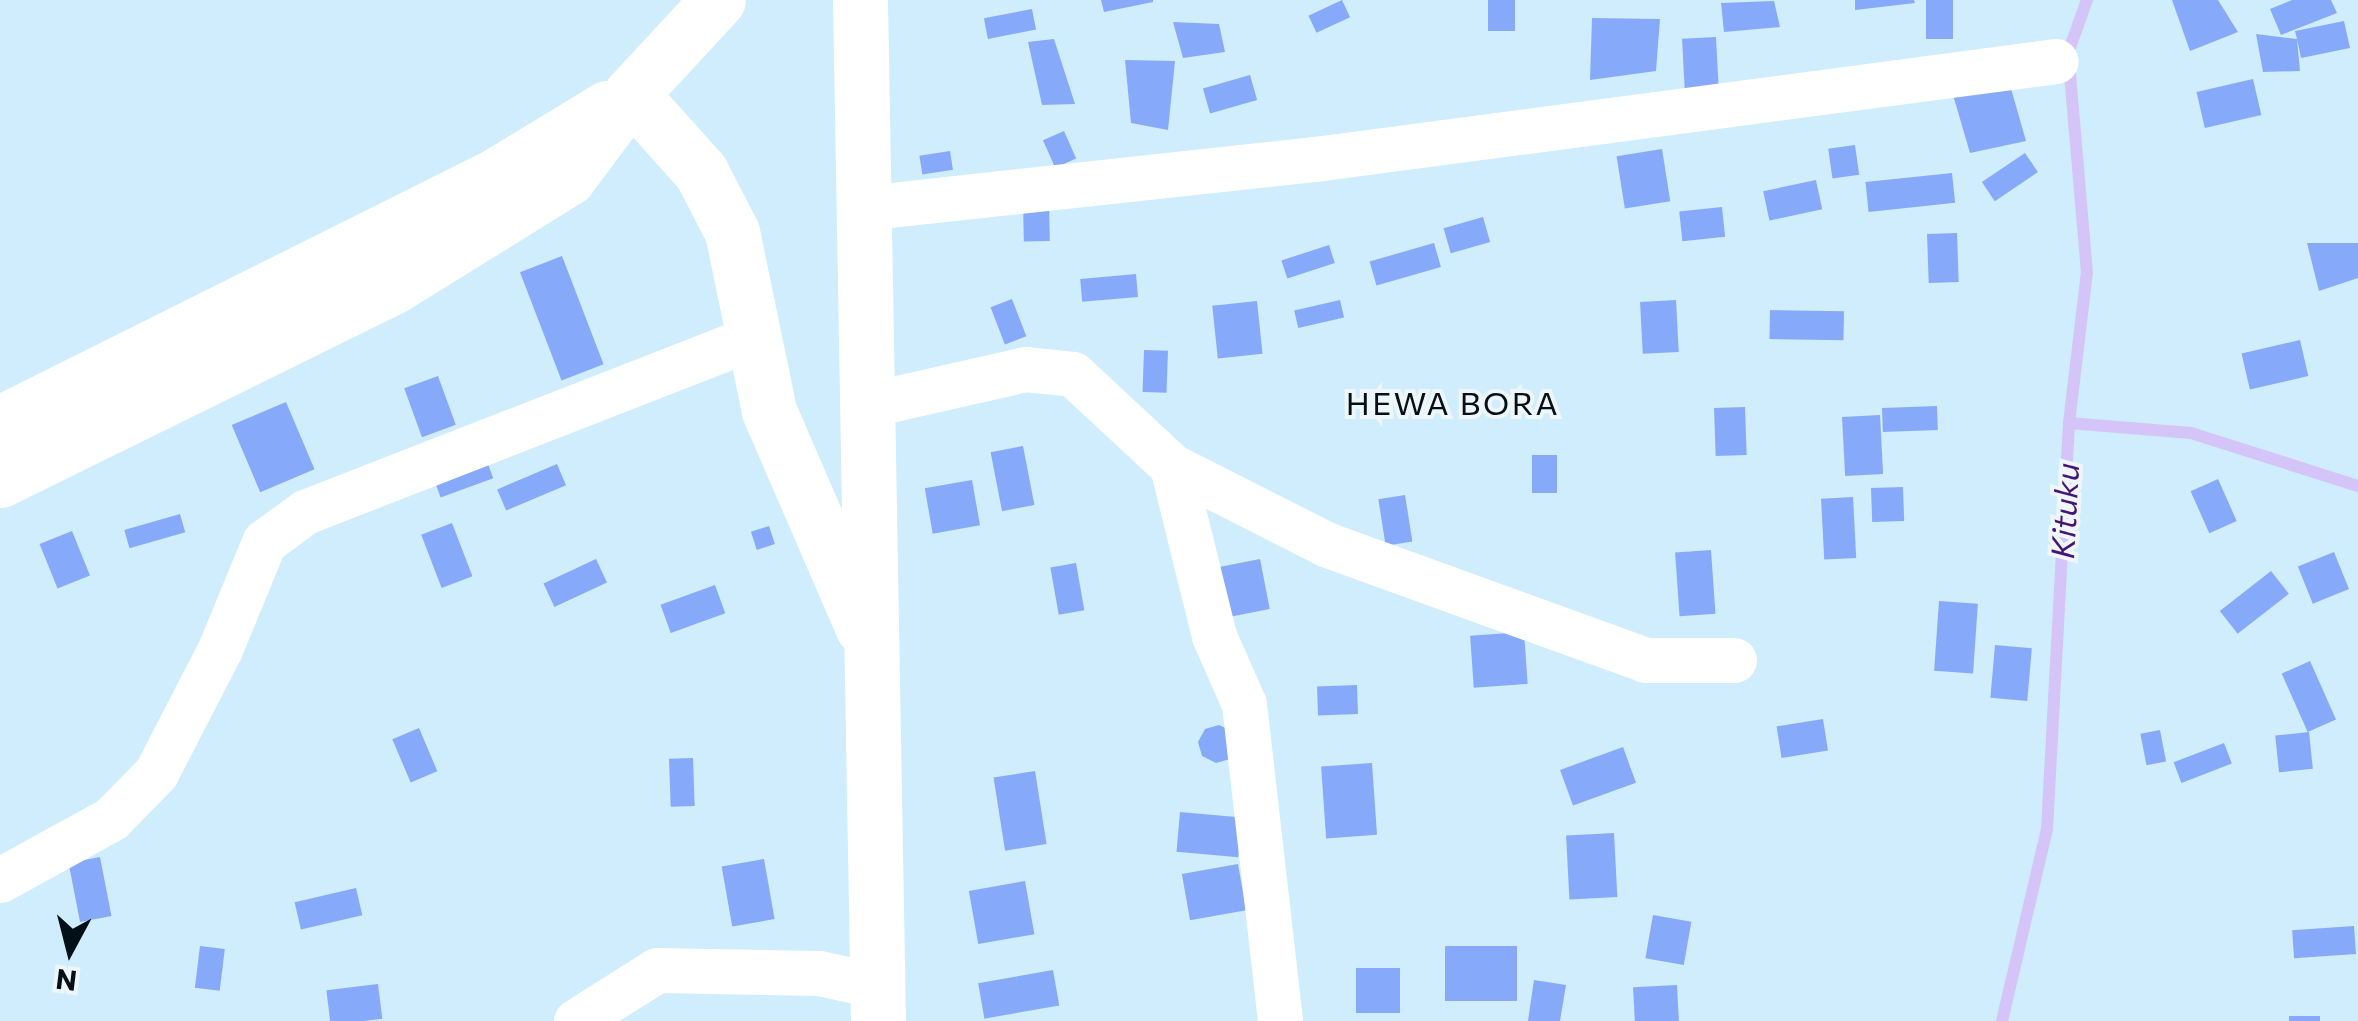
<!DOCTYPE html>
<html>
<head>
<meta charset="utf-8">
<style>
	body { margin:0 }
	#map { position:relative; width:2358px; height:1021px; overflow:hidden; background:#cfedfc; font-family:Commissioner,sans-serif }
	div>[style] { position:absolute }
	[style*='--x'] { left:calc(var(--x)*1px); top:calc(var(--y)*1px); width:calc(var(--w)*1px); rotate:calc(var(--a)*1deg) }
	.stream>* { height:12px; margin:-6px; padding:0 6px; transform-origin:6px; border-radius:6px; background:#d5c4f8 }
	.building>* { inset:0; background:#86aaf9; transform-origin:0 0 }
	.minor>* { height:45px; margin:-22.5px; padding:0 22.5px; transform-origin:22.5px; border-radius:22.5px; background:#fff }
	.tertiary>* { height:55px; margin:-27.5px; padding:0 27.5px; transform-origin:27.5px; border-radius:27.5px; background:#fff }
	span { translate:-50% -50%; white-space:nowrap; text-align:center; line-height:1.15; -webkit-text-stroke:8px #eff6fa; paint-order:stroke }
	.neighbourhood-label { font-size:32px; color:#041017; letter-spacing:2.5px }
	.water-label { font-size:32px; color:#441476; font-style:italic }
	.north { position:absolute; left:20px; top:901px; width:100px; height:100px; -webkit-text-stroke:8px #eff6fa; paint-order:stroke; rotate:187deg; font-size:28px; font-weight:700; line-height:40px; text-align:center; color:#041017 }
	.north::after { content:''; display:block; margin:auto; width:35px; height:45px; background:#041017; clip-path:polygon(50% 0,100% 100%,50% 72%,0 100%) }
</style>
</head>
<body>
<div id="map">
	<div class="stream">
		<div style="--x:2069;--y:423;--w:122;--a:4.7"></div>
		<div style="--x:2191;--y:433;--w:175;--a:17.6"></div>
		<div style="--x:2002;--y:1021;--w:197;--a:-76.8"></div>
		<div style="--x:2047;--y:829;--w:407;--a:-86.9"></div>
		<div style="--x:2069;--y:423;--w:151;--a:-83.2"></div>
		<div style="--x:2087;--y:273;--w:221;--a:-94.9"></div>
		<div style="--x:2068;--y:53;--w:56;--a:-70.3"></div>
	</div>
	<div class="building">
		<div style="clip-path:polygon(1101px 0,1153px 0,1153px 2px,1104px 12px)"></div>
		<div style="left:1342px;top:0;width:19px;height:37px;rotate:65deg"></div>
		<div style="left:1488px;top:0;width:27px;height:31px"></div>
		<div style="clip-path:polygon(1855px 0,1914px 0,1915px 3px,1855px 10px)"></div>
		<div style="left:1926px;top:0;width:27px;height:39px"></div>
		<div style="clip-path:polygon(2172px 0,2218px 0,2238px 32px,2190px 51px)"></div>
		<div style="clip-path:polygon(2292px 0,2331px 0,2337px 13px,2281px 35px,2270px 9px)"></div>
		<div style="clip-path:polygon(1774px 1px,1780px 27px,1724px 32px,1721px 3px)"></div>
		<div style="left:1032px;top:9px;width:21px;height:49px;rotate:79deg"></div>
		<div style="clip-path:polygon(1592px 18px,1660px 19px,1656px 71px,1590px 80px)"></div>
		<div style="clip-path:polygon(2344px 21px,2350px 48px,2301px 58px,2297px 39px,2300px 71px,2263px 72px,2256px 34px,2297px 39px,2295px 31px)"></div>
		<div style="clip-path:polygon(1173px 22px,1219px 24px,1225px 52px,1183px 58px)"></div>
		<div style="left:1716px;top:37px;width:54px;height:34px;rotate:87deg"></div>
		<div style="clip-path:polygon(1054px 39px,1075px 104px,1042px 105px,1028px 42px)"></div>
		<div style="clip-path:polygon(1125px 60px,1175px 61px,1168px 130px,1131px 123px)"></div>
		<div style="left:1250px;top:75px;width:26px;height:49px;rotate:74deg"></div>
		<div style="left:2253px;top:79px;width:37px;height:58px;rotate:77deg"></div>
		<div style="clip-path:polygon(2010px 85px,2026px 141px,1970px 153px,1951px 88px)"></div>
		<div style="left:1064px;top:131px;width:30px;height:23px;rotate:66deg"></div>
		<div style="left:1855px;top:145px;width:30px;height:27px;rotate:82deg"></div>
		<div style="left:1662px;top:149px;width:53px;height:46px;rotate:81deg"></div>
		<div style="left:950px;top:151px;width:19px;height:31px;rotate:81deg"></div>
		<div style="left:2025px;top:153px;width:23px;height:52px;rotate:56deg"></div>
		<div style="left:1952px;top:173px;width:30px;height:87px;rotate:84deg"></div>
		<div style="left:1816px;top:180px;width:30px;height:54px;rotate:78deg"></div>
		<div style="left:1049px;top:195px;width:46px;height:26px;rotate:89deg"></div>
		<div style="left:1722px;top:207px;width:30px;height:43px;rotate:84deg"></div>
		<div style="left:1483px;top:217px;width:26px;height:41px;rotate:74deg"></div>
		<div style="left:1957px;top:233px;width:49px;height:30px;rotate:88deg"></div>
		<div style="left:1434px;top:243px;width:25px;height:67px;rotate:74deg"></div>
		<div style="clip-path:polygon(2307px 243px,2358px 243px,2358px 278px,2319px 291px)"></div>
		<div style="left:1329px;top:245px;width:19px;height:50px;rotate:72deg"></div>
		<div style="left:562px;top:256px;width:116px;height:45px;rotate:69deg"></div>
		<div style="left:1136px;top:274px;width:23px;height:56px;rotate:85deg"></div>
		<div style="left:1012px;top:299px;width:40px;height:23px;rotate:69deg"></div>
		<div style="left:1340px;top:300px;width:18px;height:47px;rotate:77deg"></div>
		<div style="left:1676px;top:300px;width:52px;height:36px;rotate:87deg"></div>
		<div style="left:1257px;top:301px;width:53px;height:45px;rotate:84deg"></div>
		<div style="left:1770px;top:310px;width:74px;height:29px;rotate:1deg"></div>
		<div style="left:2300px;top:340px;width:37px;height:60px;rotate:77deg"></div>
		<div style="left:1144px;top:350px;width:24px;height:42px;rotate:2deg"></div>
		<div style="left:438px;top:376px;width:52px;height:36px;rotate:70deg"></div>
		<div style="left:286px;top:402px;width:73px;height:59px;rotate:67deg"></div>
		<div style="left:1937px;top:406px;width:24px;height:55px;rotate:88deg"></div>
		<div style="left:1745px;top:407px;width:48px;height:31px;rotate:88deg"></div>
		<div style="left:1880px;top:415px;width:59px;height:38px;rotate:87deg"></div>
		<div style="left:1023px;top:446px;width:60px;height:33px;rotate:79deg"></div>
		<div style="left:484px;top:453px;width:27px;height:56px;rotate:70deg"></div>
		<div style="left:1532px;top:455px;width:25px;height:38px"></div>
		<div style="left:557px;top:464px;width:23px;height:65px;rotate:67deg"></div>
		<div style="left:2218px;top:479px;width:46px;height:30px;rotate:66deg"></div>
		<div style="left:972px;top:480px;width:46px;height:48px;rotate:80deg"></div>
		<div style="left:1903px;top:487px;width:34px;height:32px;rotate:88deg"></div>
		<div style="left:1405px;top:495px;width:47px;height:27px;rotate:81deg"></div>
		<div style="left:1853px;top:497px;width:61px;height:32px;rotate:87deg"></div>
		<div style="left:180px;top:514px;width:19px;height:58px;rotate:74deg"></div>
		<div style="left:452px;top:523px;width:57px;height:33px;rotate:69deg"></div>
		<div style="left:769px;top:526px;width:19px;height:19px;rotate:72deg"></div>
		<div style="left:72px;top:531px;width:48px;height:35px;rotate:68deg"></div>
		<div style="left:1711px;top:550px;width:64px;height:36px;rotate:86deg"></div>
		<div style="left:2334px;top:552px;width:40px;height:39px;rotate:68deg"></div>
		<div style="left:596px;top:559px;width:26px;height:58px;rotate:65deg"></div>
		<div style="left:1260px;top:559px;width:51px;height:44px;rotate:79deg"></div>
		<div style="left:1076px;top:563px;width:48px;height:26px;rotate:80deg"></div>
		<div style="left:2271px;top:571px;width:29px;height:65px;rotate:52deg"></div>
		<div style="left:715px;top:585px;width:30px;height:58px;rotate:70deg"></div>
		<div style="left:1939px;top:601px;width:39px;height:70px;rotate:4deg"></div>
		<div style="left:1524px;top:632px;width:52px;height:54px;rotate:86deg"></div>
		<div style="left:1995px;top:645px;width:37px;height:53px;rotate:5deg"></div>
		<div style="left:2310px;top:661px;width:64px;height:31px;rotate:66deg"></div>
		<div style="left:1357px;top:685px;width:29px;height:40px;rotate:88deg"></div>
		<div style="left:1823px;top:719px;width:32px;height:47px;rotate:81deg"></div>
		<div style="clip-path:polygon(1219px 725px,1232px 731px,1230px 759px,1216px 763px,1202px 756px,1198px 742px,1205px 729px)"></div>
		<div style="left:419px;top:728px;width:47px;height:29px;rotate:67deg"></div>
		<div style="left:2160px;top:730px;width:32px;height:20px;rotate:79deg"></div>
		<div style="left:2309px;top:732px;width:37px;height:34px;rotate:84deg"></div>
		<div style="left:2224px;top:743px;width:22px;height:54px;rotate:69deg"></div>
		<div style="left:1623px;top:747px;width:38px;height:67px;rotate:70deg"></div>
		<div style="left:693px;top:758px;width:48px;height:24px;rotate:88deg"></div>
		<div style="left:1372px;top:763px;width:72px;height:51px;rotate:86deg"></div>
		<div style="left:1035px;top:771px;width:74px;height:42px;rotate:81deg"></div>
		<div style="left:1180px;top:812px;width:62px;height:40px;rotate:5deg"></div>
		<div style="left:1614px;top:833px;width:64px;height:48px;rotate:87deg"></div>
		<div style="left:100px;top:857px;width:60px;height:32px;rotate:79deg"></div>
		<div style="left:764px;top:859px;width:61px;height:43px;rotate:80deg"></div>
		<div style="left:1238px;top:864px;width:47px;height:57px;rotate:80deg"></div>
		<div style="left:1025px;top:881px;width:54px;height:57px;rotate:80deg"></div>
		<div style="left:356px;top:888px;width:28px;height:63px;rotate:77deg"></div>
		<div style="left:1653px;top:915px;width:39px;height:44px;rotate:10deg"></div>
		<div style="left:2354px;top:926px;width:28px;height:62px;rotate:86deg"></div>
		<div style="left:200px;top:946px;width:25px;height:42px;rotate:7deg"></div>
		<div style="left:1445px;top:946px;width:72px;height:55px"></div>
		<div style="left:1356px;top:968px;width:44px;height:45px"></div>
		<div style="left:1053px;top:970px;width:36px;height:76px;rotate:80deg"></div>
		<div style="clip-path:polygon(1534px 980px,1566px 985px,1560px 1021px,1528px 1021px)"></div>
		<div style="left:378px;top:984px;width:35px;height:52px;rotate:83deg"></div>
		<div style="left:1677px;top:985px;width:36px;height:44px;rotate:87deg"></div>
		<div style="left:2289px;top:1016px;width:31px;height:5px"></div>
	</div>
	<div class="minor">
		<div style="--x:863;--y:208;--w:455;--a:-6.2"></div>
		<div style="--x:1315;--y:159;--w:747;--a:-7.53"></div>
		<div style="--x:867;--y:405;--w:162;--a:-12.8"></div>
		<div style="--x:1025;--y:369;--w:48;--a:5.9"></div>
		<div style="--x:1073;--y:374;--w:135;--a:42.9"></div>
		<div style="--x:1172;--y:466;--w:175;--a:26.9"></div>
		<div style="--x:1328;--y:545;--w:337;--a:19.9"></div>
		<div style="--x:1645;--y:660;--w:89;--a:0"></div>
		<div style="--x:1172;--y:466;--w:175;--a:76.1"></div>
		<div style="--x:1214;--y:636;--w:74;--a:66.2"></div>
		<div style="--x:1244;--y:704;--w:319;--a:83.5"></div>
		<div style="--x:0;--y:880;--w:127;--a:-28.8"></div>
		<div style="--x:111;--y:819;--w:64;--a:-45.6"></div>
		<div style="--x:156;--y:773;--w:140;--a:-62.7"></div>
		<div style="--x:220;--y:649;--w:116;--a:-67.6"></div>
		<div style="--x:264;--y:542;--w:51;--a:-36.2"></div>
		<div style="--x:305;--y:512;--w:484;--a:-21.3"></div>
		<div style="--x:576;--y:1021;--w:96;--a:-32.2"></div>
		<div style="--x:657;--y:970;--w:162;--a:1.1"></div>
		<div style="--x:819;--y:973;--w:61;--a:12.2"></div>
	</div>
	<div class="tertiary">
		<div style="--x:860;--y:0;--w:1021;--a:88.99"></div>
		<div style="--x:631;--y:94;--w:105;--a:48.1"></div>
		<div style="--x:701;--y:172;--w:68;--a:62.7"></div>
		<div style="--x:732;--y:232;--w:183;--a:78.3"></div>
		<div style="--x:769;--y:411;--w:236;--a:66.6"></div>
		<div style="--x:0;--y:423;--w:553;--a:-26.52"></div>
		<div style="--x:495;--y:176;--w:131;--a:-31.3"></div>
		<div style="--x:0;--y:480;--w:439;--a:-26.2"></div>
		<div style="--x:394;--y:286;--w:205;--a:-31.8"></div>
		<div style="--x:568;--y:178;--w:105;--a:-53.1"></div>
		<div style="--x:631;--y:94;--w:128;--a:-47.2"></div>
	</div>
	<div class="neighbourhood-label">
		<span style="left:1453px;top:402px">HEWA BORA</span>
	</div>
	<div class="water-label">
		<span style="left:2064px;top:511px;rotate:-87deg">Kituku</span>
	</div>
	<div class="north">N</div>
</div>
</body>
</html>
